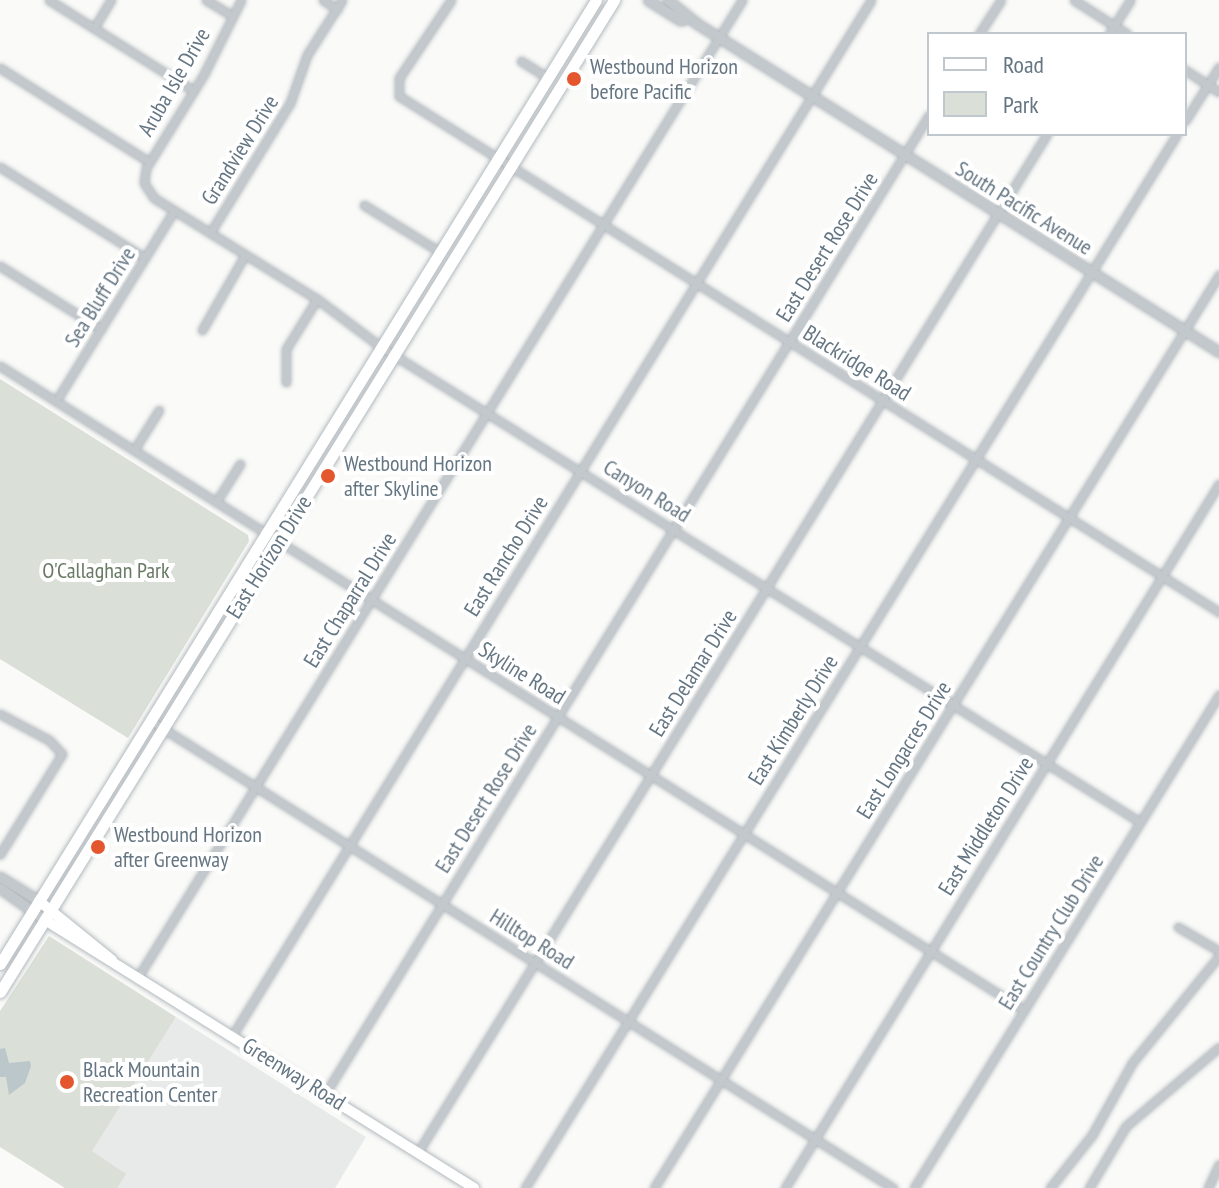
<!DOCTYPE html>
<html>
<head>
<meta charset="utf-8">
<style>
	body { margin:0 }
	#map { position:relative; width:1219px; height:1188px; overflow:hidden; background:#fafaf8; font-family:"PT Sans Narrow",sans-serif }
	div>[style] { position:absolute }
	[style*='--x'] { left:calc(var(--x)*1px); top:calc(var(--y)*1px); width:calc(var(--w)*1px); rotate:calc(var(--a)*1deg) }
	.built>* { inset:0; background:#e8e9e9 }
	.green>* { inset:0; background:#dadfd7 }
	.water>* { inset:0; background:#bbc7cb }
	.roads { filter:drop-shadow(0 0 2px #b3babf) drop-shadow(0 0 2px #b3babf) }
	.minor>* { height:7px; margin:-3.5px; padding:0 3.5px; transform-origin:3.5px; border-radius:3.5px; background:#c3c8cc }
	.tertiary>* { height:9px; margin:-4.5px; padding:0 4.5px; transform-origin:4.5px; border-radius:4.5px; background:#c3c8cc }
	.secondary>* { height:10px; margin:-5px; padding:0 5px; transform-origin:5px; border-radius:5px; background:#fff }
	.primary>* { height:11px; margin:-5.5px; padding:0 5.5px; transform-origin:5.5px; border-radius:5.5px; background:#fff }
	.dots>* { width:22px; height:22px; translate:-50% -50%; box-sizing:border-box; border:4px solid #fff; border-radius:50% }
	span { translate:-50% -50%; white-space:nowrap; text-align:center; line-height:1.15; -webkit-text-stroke:8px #fff; paint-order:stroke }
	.poi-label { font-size:22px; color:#657683 }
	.left { translate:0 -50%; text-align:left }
	.street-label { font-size:22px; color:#657683 }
	.park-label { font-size:22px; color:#687a64 }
	.legend { position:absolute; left:927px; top:32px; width:260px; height:104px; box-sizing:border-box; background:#fff; border:2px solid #c1c8cd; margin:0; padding:10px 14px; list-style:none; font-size:24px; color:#657683 }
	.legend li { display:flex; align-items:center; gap:16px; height:40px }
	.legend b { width:40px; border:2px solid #c1c8cd }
</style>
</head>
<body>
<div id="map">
	<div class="built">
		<div style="clip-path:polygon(176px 1017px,366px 1137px,335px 1188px,68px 1188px)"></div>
	</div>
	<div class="green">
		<div style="clip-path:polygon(0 379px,248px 535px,249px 541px,128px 738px,0 659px)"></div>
		<div style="clip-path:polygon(49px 936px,176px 1017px,92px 1151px,126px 1174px,117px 1188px,65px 1188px,0 1147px,0 1011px)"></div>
	</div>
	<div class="water">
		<div style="clip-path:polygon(5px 1048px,9px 1063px,30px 1061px,31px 1066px,25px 1083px,9px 1095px,6px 1077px,0 1077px,0 1049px)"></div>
	</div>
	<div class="roads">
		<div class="minor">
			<div style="--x:49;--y:0;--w:171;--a:32.1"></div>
			<div style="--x:206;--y:0;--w:29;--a:31"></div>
			<div style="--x:241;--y:0;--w:83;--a:116.6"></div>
			<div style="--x:204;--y:74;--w:110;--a:121.7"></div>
			<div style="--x:146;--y:168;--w:15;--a:98"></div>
			<div style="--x:144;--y:183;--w:18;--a:56"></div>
			<div style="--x:154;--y:198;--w:192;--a:31.8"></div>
			<div style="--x:317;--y:299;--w:80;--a:36.9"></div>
			<div style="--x:381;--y:347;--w:895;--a:32.04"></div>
			<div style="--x:323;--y:0;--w:17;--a:33"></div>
			<div style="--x:451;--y:0;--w:94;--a:123.7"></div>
			<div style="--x:399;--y:78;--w:18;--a:90"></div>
			<div style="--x:399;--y:96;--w:969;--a:32.18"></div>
			<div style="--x:1074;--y:0;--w:63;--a:32.7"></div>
			<div style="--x:94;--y:28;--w:33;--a:-59"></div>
			<div style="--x:979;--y:34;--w:40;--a:-57.1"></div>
			<div style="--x:1109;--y:34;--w:40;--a:-58"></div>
			<div style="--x:521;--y:61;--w:32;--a:32"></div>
			<div style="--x:0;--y:68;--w:176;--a:32.2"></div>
			<div style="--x:1185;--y:70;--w:40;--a:32.9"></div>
			<div style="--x:1185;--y:121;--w:64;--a:-57.8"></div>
			<div style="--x:0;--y:167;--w:171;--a:32.1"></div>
			<div style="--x:364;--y:205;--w:89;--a:31.7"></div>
			<div style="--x:210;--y:233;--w:153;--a:-58.4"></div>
			<div style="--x:290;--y:103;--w:51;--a:-70.5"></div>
			<div style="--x:307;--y:55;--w:65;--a:-57.5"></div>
			<div style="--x:0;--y:266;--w:119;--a:32"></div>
			<div style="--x:202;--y:330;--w:86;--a:-60.2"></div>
			<div style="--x:0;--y:366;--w:1210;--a:32.17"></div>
			<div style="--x:286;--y:382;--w:33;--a:-90"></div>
			<div style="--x:286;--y:349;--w:59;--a:-58.2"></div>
			<div style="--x:56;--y:401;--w:224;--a:-58.2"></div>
			<div style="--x:134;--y:450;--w:47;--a:-58"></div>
			<div style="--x:216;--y:502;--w:45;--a:-57.7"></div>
			<div style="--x:0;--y:714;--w:55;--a:28"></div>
			<div style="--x:49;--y:740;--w:19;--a:47"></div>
			<div style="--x:62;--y:754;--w:118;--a:121.8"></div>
			<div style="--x:151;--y:721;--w:877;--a:32.19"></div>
			<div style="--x:1178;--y:927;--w:48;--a:30.3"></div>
			<div style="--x:138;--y:977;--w:1149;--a:-58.27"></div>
			<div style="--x:232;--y:1036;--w:1217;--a:-58.33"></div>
			<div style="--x:325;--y:1094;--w:1150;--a:-58.33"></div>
			<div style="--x:418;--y:1152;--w:1197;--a:-58.29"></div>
			<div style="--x:525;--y:1188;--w:1239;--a:-58.26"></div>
			<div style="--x:654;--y:1188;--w:1074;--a:-58.25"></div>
			<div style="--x:785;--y:1188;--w:827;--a:-58.35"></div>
			<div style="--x:914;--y:1188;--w:580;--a:-58.26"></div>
			<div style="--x:1050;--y:1188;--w:68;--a:-51.6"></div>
			<div style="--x:1092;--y:1135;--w:82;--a:-60.9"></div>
			<div style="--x:1132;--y:1063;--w:138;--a:-50.9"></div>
			<div style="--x:1089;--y:1188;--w:72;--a:-59.2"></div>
			<div style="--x:1126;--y:1126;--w:122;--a:-40.3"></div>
			<div style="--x:1208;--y:1188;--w:26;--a:-65"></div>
		</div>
		<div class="tertiary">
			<div style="--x:648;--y:0;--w:38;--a:32"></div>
			<div style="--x:680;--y:20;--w:9;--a:-13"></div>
			<div style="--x:668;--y:0;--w:36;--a:39"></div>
			<div style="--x:696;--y:23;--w:618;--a:32.17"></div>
			<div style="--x:0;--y:877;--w:46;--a:31.6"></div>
			<div style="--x:0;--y:888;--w:55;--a:35.4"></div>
		</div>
		<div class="secondary">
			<div style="--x:39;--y:901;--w:94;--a:38.9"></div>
			<div style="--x:45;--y:920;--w:506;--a:31.99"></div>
		</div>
		<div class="primary">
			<div style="--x:0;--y:964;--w:1133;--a:-58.27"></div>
			<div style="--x:0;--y:992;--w:1167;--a:-58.24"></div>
		</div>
	</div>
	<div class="dots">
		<div style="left:574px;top:79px;background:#e4572e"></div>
		<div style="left:328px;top:476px;background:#e4572e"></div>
		<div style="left:98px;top:847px;background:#e4572e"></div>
		<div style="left:67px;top:1082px;background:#e4572e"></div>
	</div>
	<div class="poi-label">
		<span class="left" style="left:590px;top:79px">Westbound Horizon<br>before Pacific</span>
		<span class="left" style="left:344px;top:476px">Westbound Horizon<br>after Skyline</span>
		<span class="left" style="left:114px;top:847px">Westbound Horizon<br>after Greenway</span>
		<span class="left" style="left:83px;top:1082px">Black Mountain<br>Recreation Center</span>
	</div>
	<div class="street-label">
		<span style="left:174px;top:82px;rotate:-60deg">Aruba Isle Drive</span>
		<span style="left:240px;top:150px;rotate:-58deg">Grandview Drive</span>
		<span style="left:1024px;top:208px;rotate:32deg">South Pacific Avenue</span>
		<span style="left:827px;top:247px;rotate:-58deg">East Desert Rose Drive</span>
		<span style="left:100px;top:297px;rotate:-58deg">Sea Bluff Drive</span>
		<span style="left:857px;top:363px;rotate:32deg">Blackridge Road</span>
		<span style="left:647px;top:491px;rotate:32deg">Canyon Road</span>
		<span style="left:506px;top:556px;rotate:-58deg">East Rancho Drive</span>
		<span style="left:269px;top:557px;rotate:-58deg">East Horizon Drive</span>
		<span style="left:350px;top:600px;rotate:-58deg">East Chaparral Drive</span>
		<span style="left:522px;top:673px;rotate:32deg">Skyline Road</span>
		<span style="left:693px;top:673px;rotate:-58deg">East Delamar Drive</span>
		<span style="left:793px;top:720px;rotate:-58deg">East Kimberly Drive</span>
		<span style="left:904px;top:750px;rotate:-58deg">East Longacres Drive</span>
		<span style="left:486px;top:798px;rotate:-58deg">East Desert Rose Drive</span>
		<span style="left:986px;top:826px;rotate:-58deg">East Middleton Drive</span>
		<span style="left:1051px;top:932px;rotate:-58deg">East Country Club Drive</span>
		<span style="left:532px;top:939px;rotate:32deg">Hilltop Road</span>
		<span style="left:294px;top:1074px;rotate:32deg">Greenway Road</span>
	</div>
	<div class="park-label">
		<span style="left:106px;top:571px">O'Callaghan Park</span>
	</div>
	<ul class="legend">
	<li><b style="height:10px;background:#fff"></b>Road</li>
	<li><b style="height:22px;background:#dadfd7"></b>Park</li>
	</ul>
</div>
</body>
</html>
